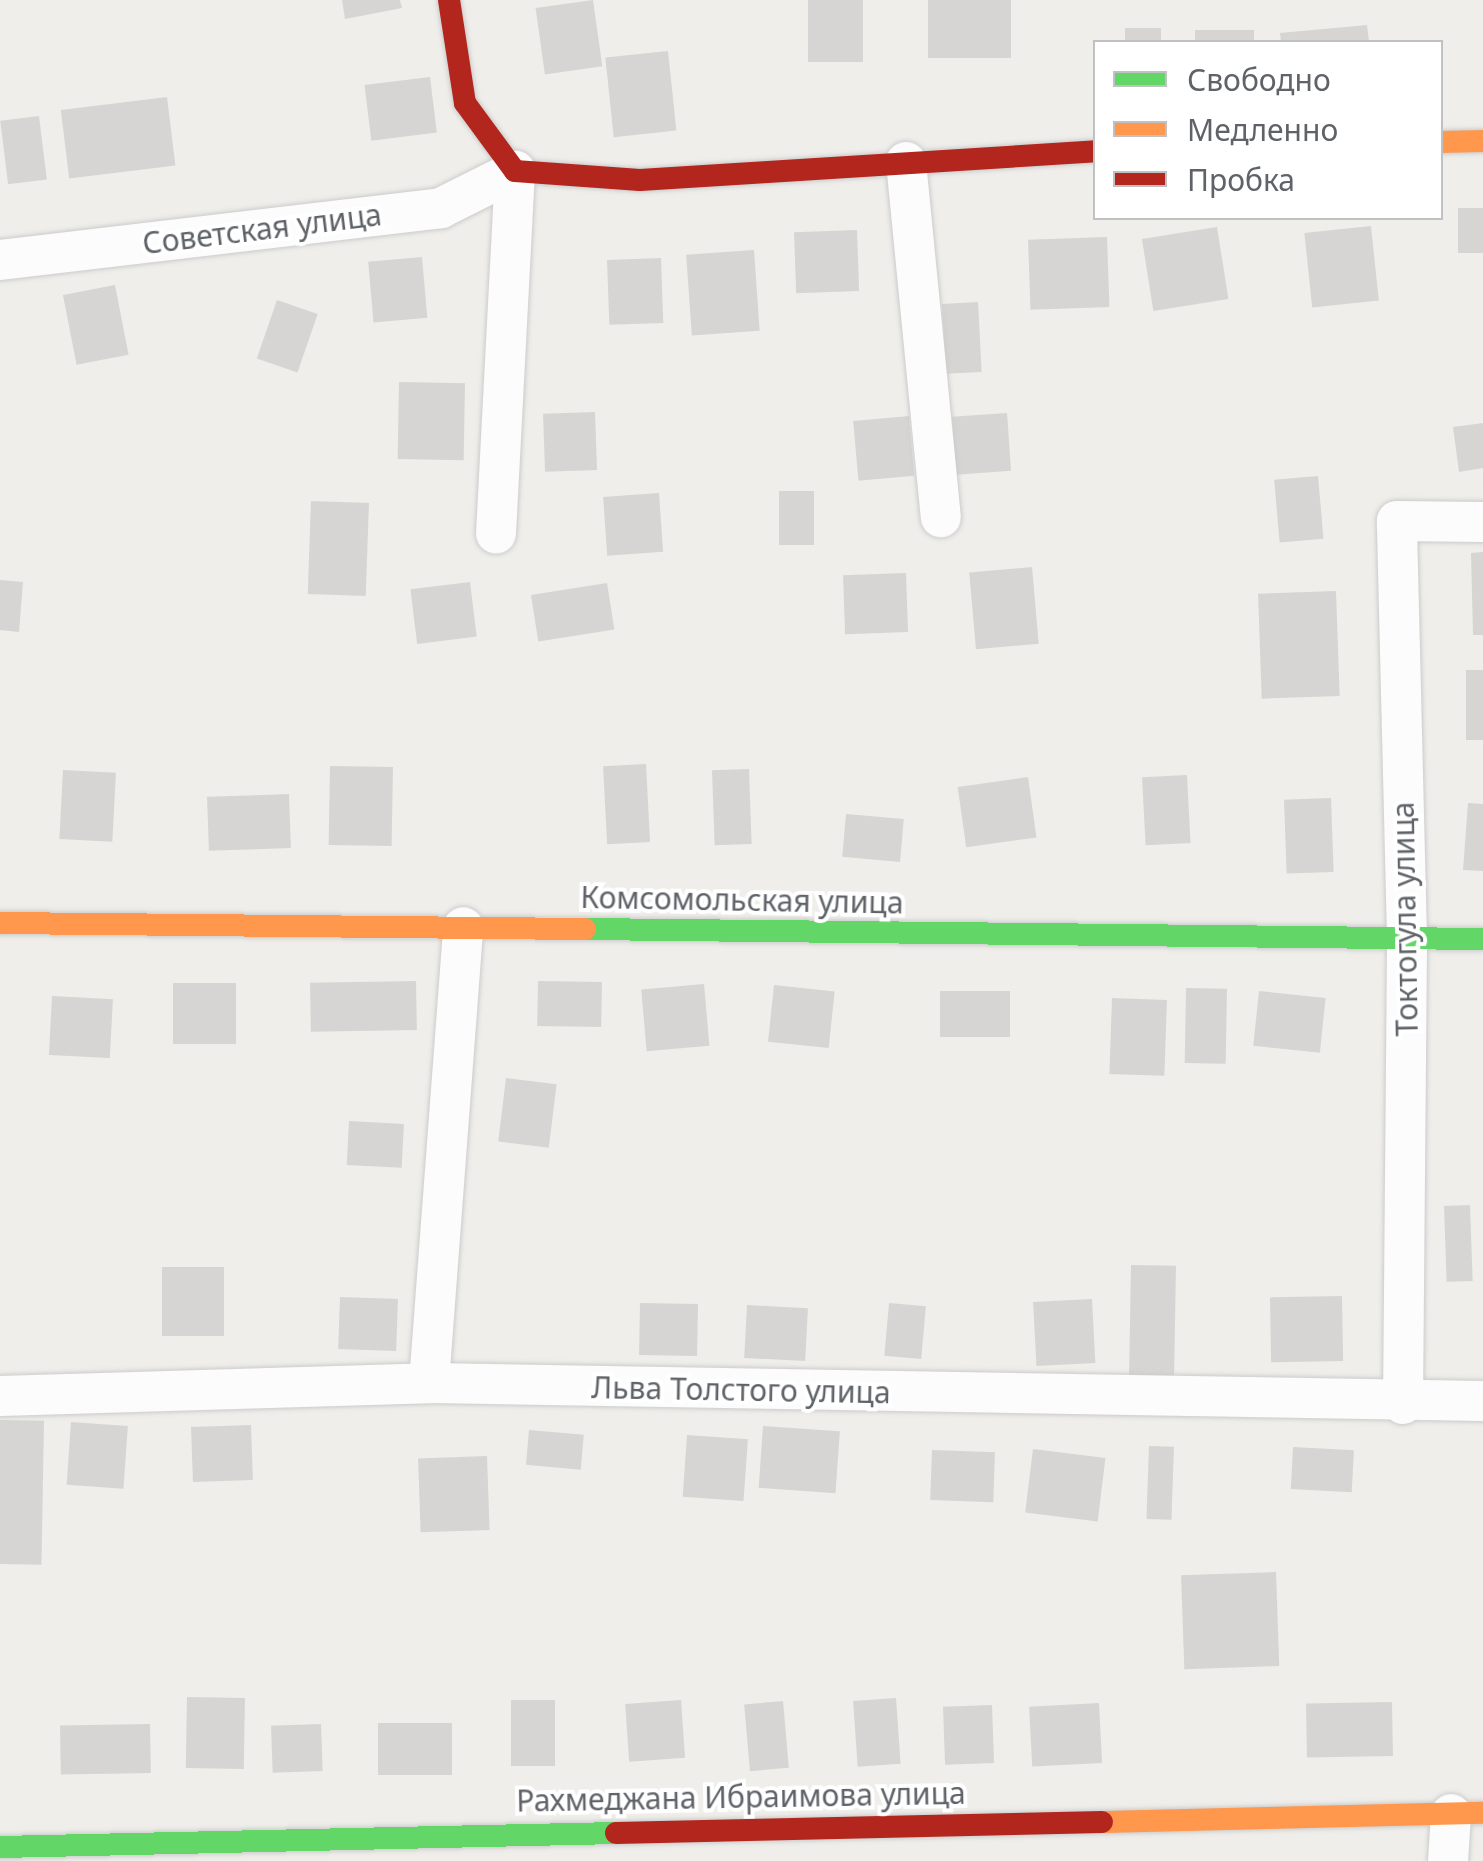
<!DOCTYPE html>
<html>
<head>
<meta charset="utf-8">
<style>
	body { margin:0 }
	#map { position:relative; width:1483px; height:1861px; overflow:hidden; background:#efeeea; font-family:"Noto Sans",sans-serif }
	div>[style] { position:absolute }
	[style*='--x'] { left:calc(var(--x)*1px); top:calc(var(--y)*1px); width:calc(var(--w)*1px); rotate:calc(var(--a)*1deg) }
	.building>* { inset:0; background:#d6d5d3; transform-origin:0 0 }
	.roads { filter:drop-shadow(0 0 2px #cbcccc) drop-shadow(0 0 2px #cbcccc) }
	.street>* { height:40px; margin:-20px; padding:0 20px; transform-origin:20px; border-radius:20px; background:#fdfcfc }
	.fast>* { height:22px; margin:-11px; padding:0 11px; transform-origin:11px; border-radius:11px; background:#63d668 }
	.slow>* { height:22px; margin:-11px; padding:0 11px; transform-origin:11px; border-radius:11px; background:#ff974d }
	.jam>* { height:22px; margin:-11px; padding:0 11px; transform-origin:11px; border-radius:11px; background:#b3261e }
	span { translate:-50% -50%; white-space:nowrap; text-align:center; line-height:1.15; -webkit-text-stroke:8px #fff; paint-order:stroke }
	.street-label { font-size:30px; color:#5f6368 }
	.legend { position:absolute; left:1093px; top:40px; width:350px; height:180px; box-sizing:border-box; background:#fff; border:2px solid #bfc1c3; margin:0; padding:12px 18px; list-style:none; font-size:30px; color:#5f6368 }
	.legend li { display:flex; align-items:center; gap:20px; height:50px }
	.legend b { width:50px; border:2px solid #bfc1c3 }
</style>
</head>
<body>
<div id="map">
	<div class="building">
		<div style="clip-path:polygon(342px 0,400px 0,402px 8px,345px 19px)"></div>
		<div style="left:593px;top:0;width:67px;height:58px;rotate:82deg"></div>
		<div style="left:808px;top:0;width:55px;height:62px"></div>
		<div style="left:928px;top:0;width:83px;height:58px"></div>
		<div style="clip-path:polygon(1367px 25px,1369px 42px,1281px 42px,1280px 33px)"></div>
		<div style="left:1125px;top:28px;width:36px;height:14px"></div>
		<div style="left:1195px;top:30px;width:59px;height:12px"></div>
		<div style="left:668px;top:51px;width:80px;height:63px;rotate:84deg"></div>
		<div style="left:430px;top:77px;width:56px;height:66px;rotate:83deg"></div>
		<div style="left:167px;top:97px;width:69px;height:107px;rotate:83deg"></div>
		<div style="left:39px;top:116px;width:64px;height:39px;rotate:83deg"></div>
		<div style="left:1483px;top:208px;width:45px;height:25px;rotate:90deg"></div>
		<div style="left:1371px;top:226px;width:75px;height:67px;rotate:84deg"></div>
		<div style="left:1217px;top:227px;width:73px;height:76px;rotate:81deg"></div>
		<div style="left:857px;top:230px;width:61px;height:63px;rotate:88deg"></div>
		<div style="left:1107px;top:237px;width:70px;height:79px;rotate:88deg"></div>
		<div style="left:754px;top:250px;width:81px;height:68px;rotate:86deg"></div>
		<div style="left:422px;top:257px;width:61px;height:54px;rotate:85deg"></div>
		<div style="left:661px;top:258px;width:65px;height:54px;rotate:88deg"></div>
		<div style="left:115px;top:285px;width:71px;height:53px;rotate:79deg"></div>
		<div style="left:277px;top:300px;width:43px;height:62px;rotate:19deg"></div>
		<div style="left:978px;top:302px;width:70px;height:36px;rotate:87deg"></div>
		<div style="left:399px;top:382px;width:66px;height:77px;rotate:1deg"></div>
		<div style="left:595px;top:412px;width:58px;height:52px;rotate:88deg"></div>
		<div style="left:1007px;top:413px;width:58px;height:55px;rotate:86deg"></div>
		<div style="left:909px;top:416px;width:60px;height:56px;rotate:85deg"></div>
		<div style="clip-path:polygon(1483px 423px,1483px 468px,1459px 472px,1453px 427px)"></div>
		<div style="left:1318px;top:476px;width:63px;height:44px;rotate:85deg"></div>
		<div style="left:779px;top:491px;width:35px;height:54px"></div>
		<div style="left:659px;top:493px;width:59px;height:56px;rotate:86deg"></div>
		<div style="left:311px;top:501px;width:58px;height:93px;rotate:2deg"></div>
		<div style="clip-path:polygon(1483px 552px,1483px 635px,1473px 635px,1471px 553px)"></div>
		<div style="left:1032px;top:567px;width:77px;height:63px;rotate:85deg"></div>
		<div style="left:906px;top:573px;width:59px;height:63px;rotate:88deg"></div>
		<div style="clip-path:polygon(0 580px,23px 582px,19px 632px,0 630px)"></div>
		<div style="left:470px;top:582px;width:55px;height:60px;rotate:83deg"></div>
		<div style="left:607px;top:583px;width:47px;height:77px;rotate:81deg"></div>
		<div style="left:1336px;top:591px;width:105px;height:78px;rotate:88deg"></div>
		<div style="left:1466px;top:670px;width:17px;height:70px"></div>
		<div style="left:646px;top:764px;width:78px;height:43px;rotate:87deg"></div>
		<div style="left:330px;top:766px;width:63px;height:79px;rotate:1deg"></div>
		<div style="left:749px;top:769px;width:75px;height:37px;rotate:88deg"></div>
		<div style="left:63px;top:770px;width:53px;height:69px;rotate:3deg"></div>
		<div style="left:1187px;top:775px;width:68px;height:45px;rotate:87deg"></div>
		<div style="left:1028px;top:777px;width:61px;height:71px;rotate:82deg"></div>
		<div style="left:289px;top:794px;width:54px;height:82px;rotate:88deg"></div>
		<div style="left:1331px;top:798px;width:74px;height:47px;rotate:88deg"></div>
		<div style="clip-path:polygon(1468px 803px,1483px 804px,1483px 871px,1463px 870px)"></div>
		<div style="left:846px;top:814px;width:58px;height:43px;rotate:5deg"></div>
		<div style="left:416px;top:981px;width:49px;height:106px;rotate:89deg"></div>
		<div style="left:538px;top:981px;width:64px;height:45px;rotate:1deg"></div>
		<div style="left:173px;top:983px;width:63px;height:61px"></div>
		<div style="left:704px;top:984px;width:62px;height:63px;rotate:85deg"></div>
		<div style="left:774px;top:985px;width:61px;height:57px;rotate:6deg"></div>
		<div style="left:1186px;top:988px;width:41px;height:75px;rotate:1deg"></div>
		<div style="left:940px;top:991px;width:70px;height:46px"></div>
		<div style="left:1259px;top:991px;width:67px;height:55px;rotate:6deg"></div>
		<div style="left:52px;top:996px;width:61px;height:59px;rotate:3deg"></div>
		<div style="left:1112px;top:998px;width:55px;height:76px;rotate:2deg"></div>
		<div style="left:506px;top:1078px;width:51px;height:64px;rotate:7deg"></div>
		<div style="left:349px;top:1121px;width:55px;height:44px;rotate:3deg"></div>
		<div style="left:1470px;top:1205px;width:76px;height:26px;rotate:88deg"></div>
		<div style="left:1131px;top:1265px;width:45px;height:119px;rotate:1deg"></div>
		<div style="left:224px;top:1267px;width:69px;height:62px;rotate:90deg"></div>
		<div style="left:1342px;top:1296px;width:65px;height:72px;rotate:89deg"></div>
		<div style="left:340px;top:1297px;width:58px;height:52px;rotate:2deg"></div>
		<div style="left:1092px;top:1299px;width:64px;height:59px;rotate:87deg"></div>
		<div style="left:640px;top:1303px;width:58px;height:52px;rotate:1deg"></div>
		<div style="left:889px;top:1303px;width:37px;height:53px;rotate:5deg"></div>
		<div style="left:747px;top:1305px;width:61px;height:53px;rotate:3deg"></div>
		<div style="left:0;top:1420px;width:44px;height:144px;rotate:1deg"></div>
		<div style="left:71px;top:1422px;width:57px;height:63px;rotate:4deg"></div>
		<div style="left:251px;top:1425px;width:55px;height:60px;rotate:88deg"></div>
		<div style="left:763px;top:1426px;width:77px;height:62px;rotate:4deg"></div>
		<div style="left:529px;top:1430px;width:55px;height:35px;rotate:5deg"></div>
		<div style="left:687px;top:1435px;width:61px;height:62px;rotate:4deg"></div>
		<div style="left:1149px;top:1446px;width:25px;height:73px;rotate:2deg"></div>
		<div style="left:1293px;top:1447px;width:61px;height:42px;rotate:3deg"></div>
		<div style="left:1033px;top:1449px;width:73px;height:64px;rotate:7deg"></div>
		<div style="left:932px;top:1450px;width:63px;height:50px;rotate:2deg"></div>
		<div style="left:487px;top:1456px;width:74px;height:69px;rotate:88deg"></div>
		<div style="left:1276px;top:1572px;width:94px;height:95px;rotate:88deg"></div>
		<div style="left:187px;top:1697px;width:58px;height:71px;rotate:1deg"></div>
		<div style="left:896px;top:1698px;width:66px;height:43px;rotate:86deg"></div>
		<div style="left:511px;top:1700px;width:44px;height:66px"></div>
		<div style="left:681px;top:1700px;width:58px;height:56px;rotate:86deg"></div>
		<div style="left:783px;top:1701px;width:67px;height:39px;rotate:85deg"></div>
		<div style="left:1392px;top:1702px;width:54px;height:86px;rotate:89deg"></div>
		<div style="left:1099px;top:1703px;width:60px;height:70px;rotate:87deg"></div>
		<div style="left:992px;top:1705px;width:58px;height:49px;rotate:88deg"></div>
		<div style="left:378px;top:1723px;width:74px;height:52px"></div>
		<div style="left:150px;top:1724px;width:49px;height:90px;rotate:89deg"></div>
		<div style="left:321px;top:1724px;width:47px;height:50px;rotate:88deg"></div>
	</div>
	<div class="roads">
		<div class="street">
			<div style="--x:906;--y:162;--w:357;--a:84.4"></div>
			<div style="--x:0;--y:260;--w:444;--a:-6.7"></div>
			<div style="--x:441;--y:208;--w:83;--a:-26.6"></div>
			<div style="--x:515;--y:171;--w:363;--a:93"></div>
			<div style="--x:429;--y:1383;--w:457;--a:-85.7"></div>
			<div style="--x:0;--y:1396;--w:429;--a:-1.7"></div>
			<div style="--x:429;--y:1383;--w:1054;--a:0.98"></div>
			<div style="--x:1403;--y:1404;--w:467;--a:-89.5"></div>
			<div style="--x:1407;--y:937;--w:416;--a:-91.4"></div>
			<div style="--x:1397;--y:521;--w:86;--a:0.7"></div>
			<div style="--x:1448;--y:1861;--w:47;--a:-86.3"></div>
		</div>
		<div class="fast">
			<div style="--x:585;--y:929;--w:898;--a:0.64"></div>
			<div style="--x:0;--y:1847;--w:616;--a:-1.3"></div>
		</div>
		<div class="slow">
			<div style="--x:1440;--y:142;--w:43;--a:-1.3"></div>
			<div style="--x:0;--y:923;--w:585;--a:0.59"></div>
			<div style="--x:1102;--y:1822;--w:381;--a:-1.4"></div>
		</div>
		<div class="jam">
			<div style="--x:449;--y:0;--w:104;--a:81.2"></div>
			<div style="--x:465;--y:103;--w:84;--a:53.7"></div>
			<div style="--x:515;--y:171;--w:125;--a:4.1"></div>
			<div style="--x:640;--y:180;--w:457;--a:-3.6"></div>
			<div style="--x:616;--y:1833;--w:486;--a:-1.3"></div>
		</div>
	</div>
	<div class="street-label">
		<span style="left:262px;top:229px;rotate:-7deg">Советская улица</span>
		<span style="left:742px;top:900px;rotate:1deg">Комсомольская улица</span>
		<span style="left:1405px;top:919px;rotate:-91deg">Токтогула улица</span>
		<span style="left:741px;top:1390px;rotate:1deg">Льва Толстого улица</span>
		<span style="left:741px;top:1797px;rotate:-1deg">Рахмеджана Ибраимова улица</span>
	</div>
	<ul class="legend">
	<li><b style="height:12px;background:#63d668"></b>Свободно</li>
	<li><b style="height:12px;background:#ff974d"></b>Медленно</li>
	<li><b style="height:12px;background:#b3261e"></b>Пробка</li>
	</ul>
</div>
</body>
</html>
